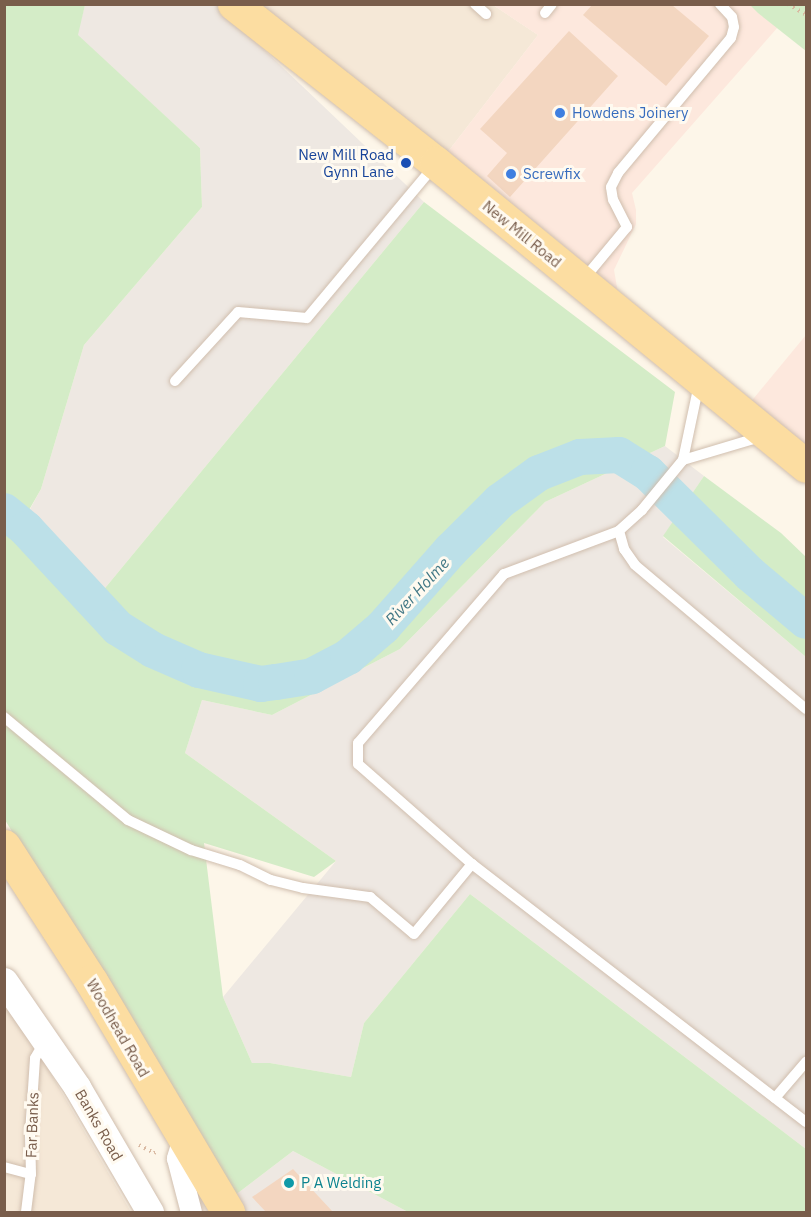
<!DOCTYPE html>
<html>
<head>
<meta charset="utf-8">
<style>
	body { margin:0 }
	#map { position:relative; width:811px; height:1217px; overflow:hidden; background:#fdf6e9; font-family:"IBM Plex Sans",sans-serif }
	div>[style] { position:absolute }
	[style*='--x'] { left:calc(var(--x)*1px); top:calc(var(--y)*1px); width:calc(var(--w)*1px); rotate:calc(var(--a)*1deg) }
	.residential>* { inset:0; background:#f5e8d7 }
	.commercial>* { inset:0; background:#fde8dd }
	.industrial>* { inset:0; background:#eee8e2 }
	.green>* { inset:0; background:#d4ecc7 }
	.river>* { height:36px; margin:-18px; padding:0 18px; transform-origin:18px; border-radius:18px; background:#bce0e8 }
	.building>* { inset:0; background:#f3d6c0 }
	.path>* { height:4px; margin-top:-2px; transform-origin:0; background:repeating-linear-gradient(90deg,#d9b9a2 0 1.5px,transparent 0 6px) }
	.roads { filter:drop-shadow(0 0 2px #d0beae) drop-shadow(0 0 2px #d0beae) }
	.service>* { height:10px; margin:-5px; padding:0 5px; transform-origin:5px; border-radius:5px; background:#fff }
	.minor>* { height:21px; margin:-10.5px; padding:0 10.5px; transform-origin:10.5px; border-radius:10.5px; background:#fff }
	.tertiary>* { height:27px; margin:-13.5px; padding:0 13.5px; transform-origin:13.5px; border-radius:13.5px; background:#fff }
	.primary>* { height:33px; margin:-16.5px; padding:0 16.5px; transform-origin:16.5px; border-radius:16.5px; background:#fcdda1 }
	.dots>* { width:16px; height:16px; translate:-50% -50%; box-sizing:border-box; border:3px solid #fffaf0; border-radius:50% }
	span { translate:-50% -50%; white-space:nowrap; text-align:center; line-height:1.15; -webkit-text-stroke:6px #fffaf0; paint-order:stroke }
	.shop-label { font-size:15px; color:#366cbe }
	.left { translate:0 -50%; text-align:left }
	.transit-label { font-size:15px; color:#164399 }
	.right { translate:-100% -50%; text-align:right }
	.street-label { font-size:15px; color:#795d4b }
	.culture-label { font-size:15px; color:#0d838f }
	.water-label { font-size:16px; color:#417785; font-style:italic }
	.frame { position:absolute; inset:0; border:6px solid #795d4b; pointer-events:none }
</style>
</head>
<body>
<div id="map">
	<div class="residential">
		<div style="clip-path:polygon(257px 5px,493px 5px,538px 35px,447px 153px)"></div>
		<div style="clip-path:polygon(4px 1000px,25px 1029px,131px 1212px,5px 1212px)"></div>
	</div>
	<div class="commercial">
		<div style="clip-path:polygon(493px 5px,750px 5px,778px 27px,632px 193px,636px 210px,636px 224px,614px 270px,618px 293px,558px 241px,447px 153px,538px 35px)"></div>
		<div style="clip-path:polygon(806px 335px,806px 449px,749px 404px)"></div>
	</div>
	<div class="industrial">
		<div style="clip-path:polygon(85px 5px,217px 5px,424px 202px,101px 593px,29px 511px,41px 489px,84px 345px,202px 207px,200px 148px,77px 35px)"></div>
		<div style="clip-path:polygon(665px 446px,704px 476px,663px 537px,806px 657px,806px 1149px,470px 894px,364px 1023px,351px 1077px,270px 1063px,252px 1063px,223px 997px,336px 861px,185px 753px,202px 700px,272px 715px,400px 649px,545px 502px)"></div>
		<div style="clip-path:polygon(293px 1151px,408px 1212px,242px 1212px,234px 1196px)"></div>
	</div>
	<div class="green">
		<div style="clip-path:polygon(5px 5px,85px 5px,78px 35px,200px 148px,202px 207px,84px 345px,41px 489px,29px 510px,101px 593px,424px 202px,675px 392px,665px 446px,545px 502px,400px 649px,272px 715px,202px 700px,185px 753px,336px 861px,314px 877px,204px 843px,223px 997px,252px 1063px,270px 1063px,351px 1077px,364px 1023px,470px 894px,806px 1149px,806px 1212px,408px 1212px,293px 1151px,234px 1196px,5px 820px)"></div>
		<div style="clip-path:polygon(750px 5px,806px 5px,806px 51px,758px 13px)"></div>
		<div style="clip-path:polygon(704px 476px,781px 533px,806px 557px,806px 657px,663px 536px)"></div>
	</div>
	<div class="river">
		<div style="--x:4;--y:511;--w:28;--a:39"></div>
		<div style="--x:26;--y:529;--w:135;--a:47.1"></div>
		<div style="--x:118;--y:628;--w:41;--a:32.2"></div>
		<div style="--x:153;--y:650;--w:50;--a:23.5"></div>
		<div style="--x:199;--y:670;--w:64;--a:12.7"></div>
		<div style="--x:261;--y:684;--w:15;--a:-8"></div>
		<div style="--x:276;--y:682;--w:36;--a:-9"></div>
		<div style="--x:312;--y:676;--w:41;--a:-27.8"></div>
		<div style="--x:348;--y:657;--w:46;--a:-40.6"></div>
		<div style="--x:383;--y:627;--w:103;--a:-48.6"></div>
		<div style="--x:451;--y:550;--w:69;--a:-45"></div>
		<div style="--x:500;--y:501;--w:48;--a:-35.7"></div>
		<div style="--x:539;--y:473;--w:44;--a:-21.3"></div>
		<div style="--x:580;--y:457;--w:39;--a:-3"></div>
		<div style="--x:619;--y:455;--w:34;--a:32"></div>
		<div style="--x:648;--y:473;--w:144;--a:44.7"></div>
		<div style="--x:750;--y:574;--w:73;--a:40"></div>
	</div>
	<div class="building">
		<div style="clip-path:polygon(592px 5px,672px 5px,709px 36px,666px 86px,583px 15px)"></div>
		<div style="clip-path:polygon(569px 31px,618px 76px,510px 197px,487px 176px,507px 153px,480px 129px)"></div>
		<div style="clip-path:polygon(293px 1169px,333px 1212px,266px 1212px,252px 1197px)"></div>
	</div>
	<div class="path">
		<div style="--x:788;--y:4;--w:21;--a:31"></div>
		<div style="--x:139;--y:1145;--w:17;--a:28"></div>
		<div style="--x:154;--y:1153;--w:4;--a:-27"></div>
	</div>
	<div class="roads">
		<div class="service">
			<div style="--x:475;--y:4;--w:15;--a:42"></div>
			<div style="--x:545;--y:13;--w:11;--a:-52"></div>
			<div style="--x:583;--y:280;--w:69;--a:-50.3"></div>
			<div style="--x:627;--y:227;--w:30;--a:-117"></div>
			<div style="--x:613;--y:200;--w:13;--a:-99"></div>
			<div style="--x:611;--y:187;--w:16;--a:-63"></div>
			<div style="--x:618;--y:173;--w:176;--a:-50.1"></div>
			<div style="--x:731;--y:38;--w:11;--a:-75"></div>
			<div style="--x:734;--y:27;--w:10;--a:-101"></div>
			<div style="--x:732;--y:17;--w:18;--a:-133"></div>
			<div style="--x:175;--y:381;--w:93;--a:-47.6"></div>
			<div style="--x:238;--y:312;--w:69;--a:5"></div>
			<div style="--x:307;--y:318;--w:199;--a:-50.1"></div>
			<div style="--x:699;--y:384;--w:78;--a:101.9"></div>
			<div style="--x:683;--y:460;--w:65;--a:129.4"></div>
			<div style="--x:642;--y:510;--w:31;--a:138"></div>
			<div style="--x:619;--y:531;--w:123;--a:159.5"></div>
			<div style="--x:504;--y:574;--w:223;--a:130.8"></div>
			<div style="--x:358;--y:743;--w:21;--a:90"></div>
			<div style="--x:358;--y:764;--w:152;--a:41.3"></div>
			<div style="--x:472;--y:864;--w:422;--a:37.7"></div>
			<div style="--x:683;--y:460;--w:80;--a:-16.6"></div>
			<div style="--x:619;--y:531;--w:19;--a:74"></div>
			<div style="--x:624;--y:549;--w:19;--a:55"></div>
			<div style="--x:635;--y:565;--w:224;--a:40.1"></div>
			<div style="--x:4;--y:717;--w:161;--a:39.7"></div>
			<div style="--x:128;--y:820;--w:70;--a:25.5"></div>
			<div style="--x:191;--y:850;--w:51;--a:17"></div>
			<div style="--x:240;--y:865;--w:34;--a:26"></div>
			<div style="--x:271;--y:880;--w:33;--a:14"></div>
			<div style="--x:303;--y:888;--w:68;--a:7.7"></div>
			<div style="--x:370;--y:897;--w:57;--a:40.1"></div>
			<div style="--x:414;--y:934;--w:91;--a:-50.4"></div>
			<div style="--x:775;--y:1098;--w:48;--a:-49.3"></div>
			<div style="--x:4;--y:1167;--w:28;--a:15"></div>
			<div style="--x:26;--y:1212;--w:38;--a:-83"></div>
			<div style="--x:31;--y:1174;--w:40;--a:-91.4"></div>
			<div style="--x:30;--y:1134;--w:76;--a:-86.2"></div>
			<div style="--x:35;--y:1058;--w:17;--a:-59"></div>
		</div>
		<div class="minor">
			<div style="--x:183;--y:1138;--w:21;--a:107"></div>
			<div style="--x:177;--y:1158;--w:56;--a:75.5"></div>
		</div>
		<div class="tertiary">
			<div style="--x:4;--y:981;--w:129;--a:55.4"></div>
			<div style="--x:77;--y:1087;--w:145;--a:59.7"></div>
		</div>
		<div class="primary">
			<div style="--x:234;--y:4;--w:257;--a:38.2"></div>
			<div style="--x:436;--y:163;--w:478;--a:39.3"></div>
			<div style="--x:4;--y:846;--w:161;--a:57.2"></div>
			<div style="--x:91;--y:981;--w:269;--a:59.3"></div>
		</div>
	</div>
	<div class="dots">
		<div style="left:560px;top:113px;background:#3f7fe0"></div>
		<div style="left:406px;top:163px;background:#1a4fb4"></div>
		<div style="left:511px;top:174px;background:#3f7fe0"></div>
		<div style="left:289px;top:1183px;background:#0f9aa8"></div>
	</div>
	<div class="shop-label">
		<span class="left" style="left:572px;top:113px">Howdens Joinery</span>
		<span class="left" style="left:523px;top:174px">Screwfix</span>
	</div>
	<div class="transit-label">
		<span class="right" style="left:394px;top:163px">New Mill Road<br>Gynn Lane</span>
	</div>
	<div class="street-label">
		<span style="left:522px;top:234px;rotate:39deg">New Mill Road</span>
		<span style="left:118px;top:1028px;rotate:60deg">Woodhead Road</span>
		<span style="left:32px;top:1125px;rotate:-88deg">Far Banks</span>
		<span style="left:99px;top:1125px;rotate:60deg">Banks Road</span>
	</div>
	<div class="culture-label">
		<span class="left" style="left:301px;top:1183px">P A Welding</span>
	</div>
	<div class="water-label">
		<span style="left:417px;top:591px;rotate:-47deg">River Holme</span>
	</div>
	<div class="frame"></div>
</div>
</body>
</html>
